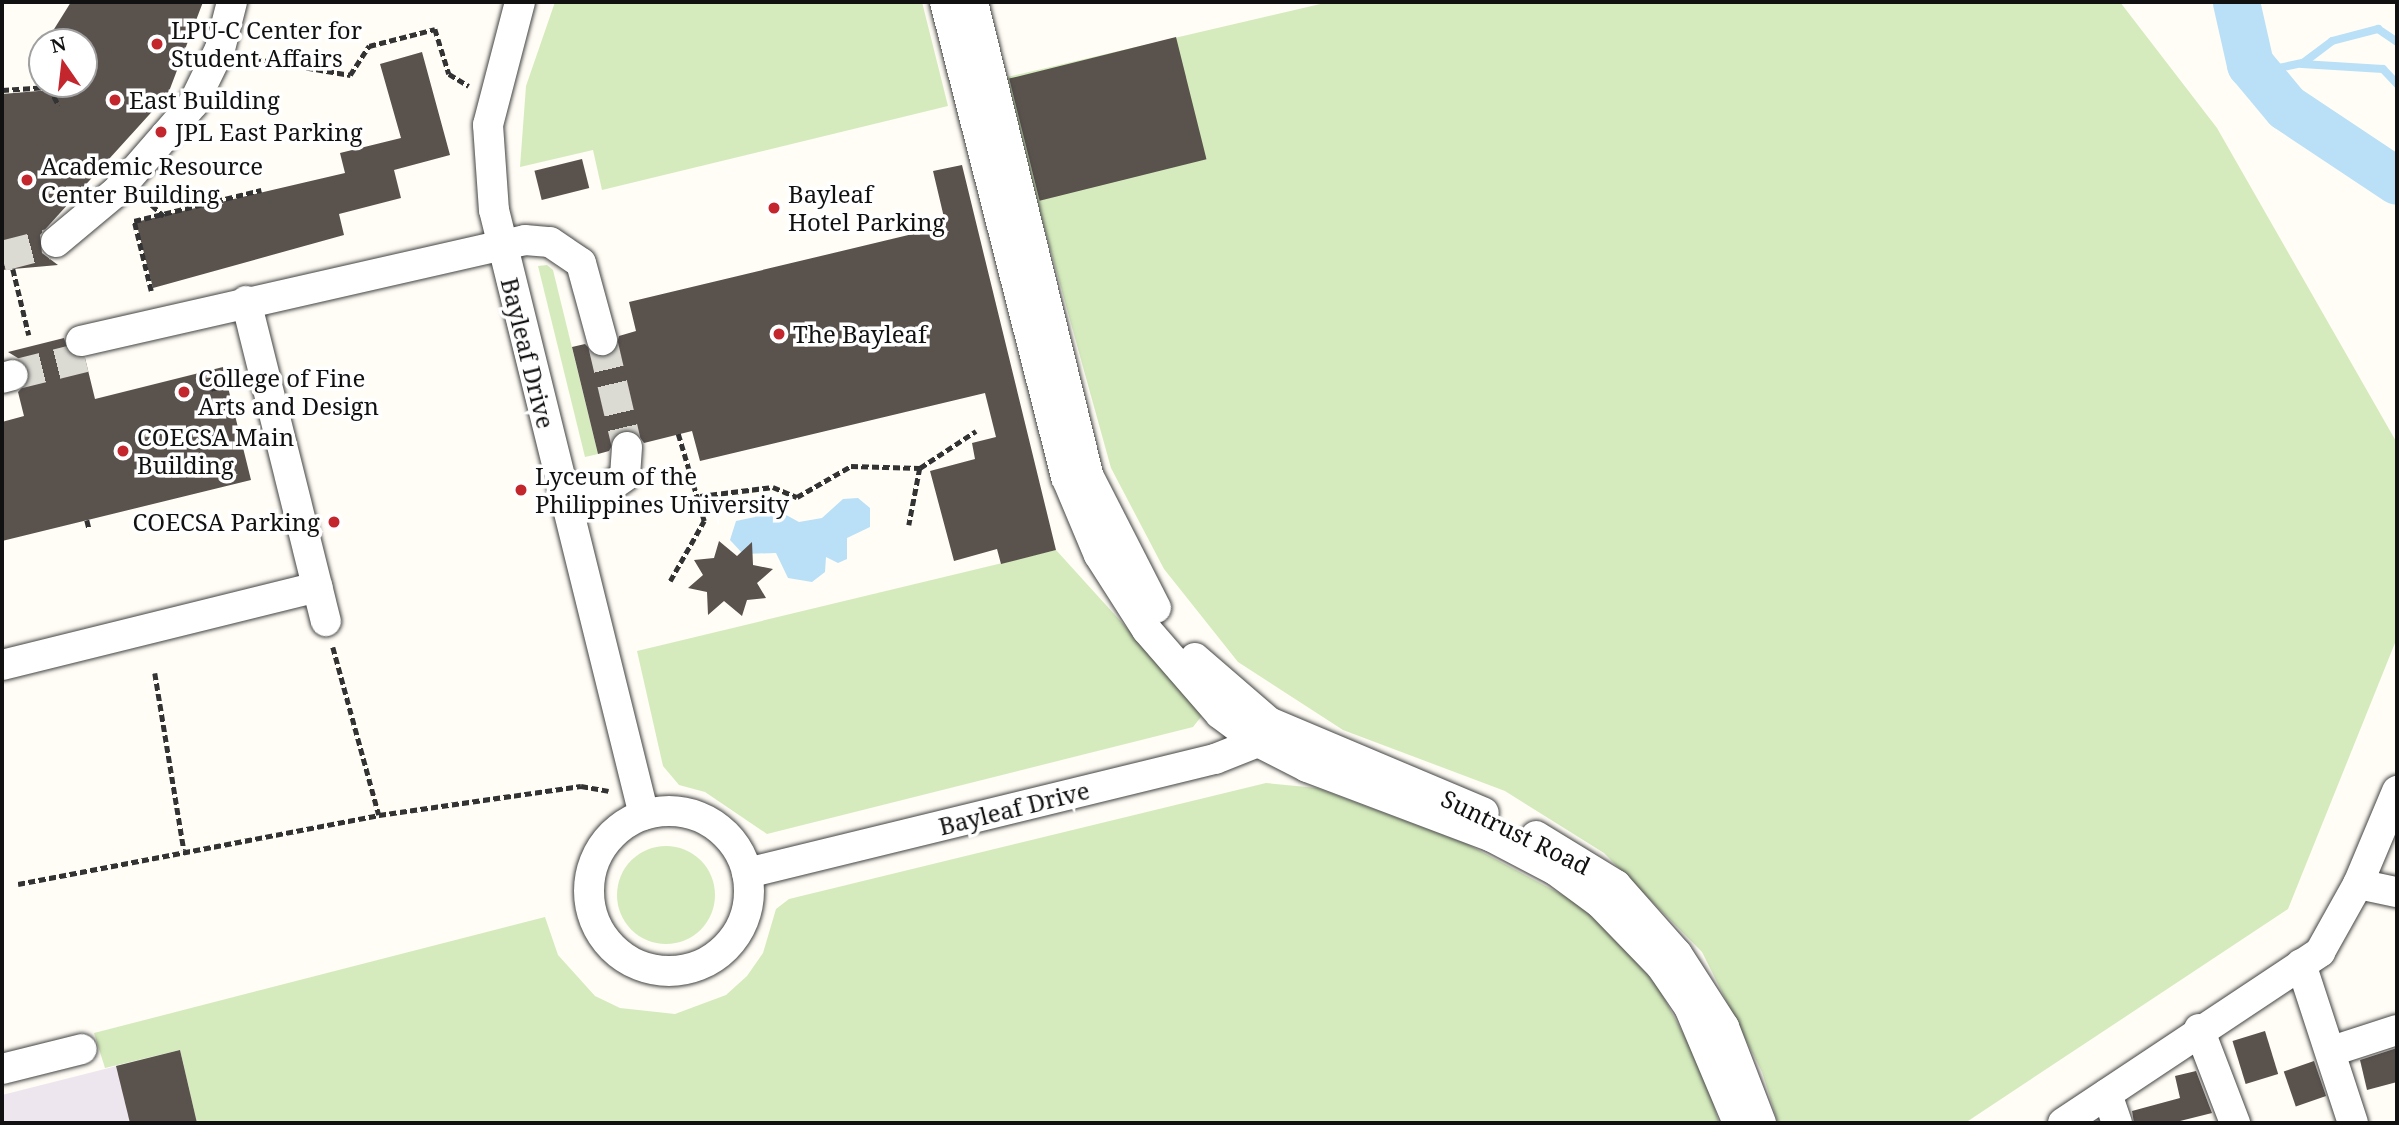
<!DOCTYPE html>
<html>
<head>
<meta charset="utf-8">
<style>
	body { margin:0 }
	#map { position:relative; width:2399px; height:1125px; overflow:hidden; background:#fffdf5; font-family:"Noto Serif",serif }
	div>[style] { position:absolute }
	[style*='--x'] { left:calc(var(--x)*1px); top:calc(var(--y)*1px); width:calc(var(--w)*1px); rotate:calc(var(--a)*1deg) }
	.industrial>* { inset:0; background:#eee6ef }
	.green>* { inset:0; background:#d5ebbd }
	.round { border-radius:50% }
	.water>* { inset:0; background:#b9e0f7 }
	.stream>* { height:8px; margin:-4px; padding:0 4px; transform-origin:4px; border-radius:4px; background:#b9e0f7 }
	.river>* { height:47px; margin:-23.5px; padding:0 23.5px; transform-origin:23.5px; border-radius:23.5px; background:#b9e0f7 }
	.building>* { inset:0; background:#5a524d; transform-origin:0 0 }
	.minor-tunnel>* { height:30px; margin-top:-15px; transform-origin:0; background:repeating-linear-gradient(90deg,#dbdad3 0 30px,transparent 0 45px) }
	.path>* { height:4.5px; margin-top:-2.25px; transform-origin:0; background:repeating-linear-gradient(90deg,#333 0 7px,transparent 0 10.5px) }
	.roads { filter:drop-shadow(0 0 2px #444) drop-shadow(0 0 2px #444) }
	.minor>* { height:30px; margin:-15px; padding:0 15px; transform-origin:15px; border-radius:15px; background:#fff }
	.minor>.ring { margin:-15px; padding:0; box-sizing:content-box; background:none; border:30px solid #fff; border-radius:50% }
	.dots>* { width:19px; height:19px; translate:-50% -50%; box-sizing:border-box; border:4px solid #fff; border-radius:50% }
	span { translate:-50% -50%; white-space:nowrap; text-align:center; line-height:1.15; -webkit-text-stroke:7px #fff; paint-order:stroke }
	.poi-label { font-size:24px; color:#111 }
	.left { translate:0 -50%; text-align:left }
	.right { translate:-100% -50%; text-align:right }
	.street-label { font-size:24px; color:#111 }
	.frame { position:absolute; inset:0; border:4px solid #111; pointer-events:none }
	.north { position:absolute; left:28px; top:28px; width:70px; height:70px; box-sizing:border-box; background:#fff; border:2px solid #a0a0a0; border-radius:50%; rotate:346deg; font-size:19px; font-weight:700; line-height:28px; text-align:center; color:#111 }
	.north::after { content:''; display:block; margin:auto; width:24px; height:32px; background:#c4262e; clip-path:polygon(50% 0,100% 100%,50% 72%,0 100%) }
</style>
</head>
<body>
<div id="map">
	<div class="industrial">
		<div style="clip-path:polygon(180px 1050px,197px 1123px,2px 1123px,2px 1095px)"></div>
	</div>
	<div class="green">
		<div style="clip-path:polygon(555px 2px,922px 2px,948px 106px,602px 190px,593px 150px,520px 167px,526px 86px)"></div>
		<div style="clip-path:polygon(1329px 2px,2120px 2px,2217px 128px,2397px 443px,2397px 638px,2288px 909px,1965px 1123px,1778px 1123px,1762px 1072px,1702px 952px,1604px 853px,1505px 791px,1343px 730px,1238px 662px,1164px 569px,1111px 468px,1003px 78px)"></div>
		<div style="clip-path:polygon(547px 265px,553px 270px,598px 454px,585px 457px,538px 266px)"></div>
		<div style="clip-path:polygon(1056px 550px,1204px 713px,1193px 727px,767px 834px,705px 792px,679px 785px,663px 766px,637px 651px)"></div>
		<div style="clip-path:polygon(1266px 783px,1317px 788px,1467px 844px,1572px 900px,1619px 940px,1659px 989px,1704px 1072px,1719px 1123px,197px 1123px,180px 1050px,105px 1068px,94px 1033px,545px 917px,558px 955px,595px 996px,620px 1008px,675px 1014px,726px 995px,747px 976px,763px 953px,776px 909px,789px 899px)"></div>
		<div class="round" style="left:617px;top:846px;width:98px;height:98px"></div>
	</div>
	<div class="water">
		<div style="clip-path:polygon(858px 498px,870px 508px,870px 527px,847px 538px,847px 559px,838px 563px,826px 557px,825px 572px,812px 582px,788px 578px,776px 553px,743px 554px,730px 540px,736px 521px,755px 517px,766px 504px,799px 522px,822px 518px,843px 499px)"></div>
	</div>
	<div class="stream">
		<div style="--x:2236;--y:2;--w:6;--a:81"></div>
		<div style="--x:2250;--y:64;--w:25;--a:12"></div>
		<div style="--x:2274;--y:69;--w:30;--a:-12"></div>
		<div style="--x:2303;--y:63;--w:36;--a:-37"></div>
		<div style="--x:2332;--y:41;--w:48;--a:-14.6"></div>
		<div style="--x:2378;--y:29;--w:23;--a:34"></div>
		<div style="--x:2302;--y:64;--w:81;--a:3.5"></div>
		<div style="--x:2383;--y:69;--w:21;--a:47"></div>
	</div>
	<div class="river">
		<div style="--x:2236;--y:2;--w:64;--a:77.3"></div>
		<div style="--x:2250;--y:64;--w:56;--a:50.1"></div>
		<div style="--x:2286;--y:107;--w:133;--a:33.7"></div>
	</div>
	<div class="building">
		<div style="clip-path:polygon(71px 2px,203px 2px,168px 94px,40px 235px,42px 253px,58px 265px,2px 270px,2px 94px,87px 87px,84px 42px,46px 42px)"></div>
		<div style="left:1176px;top:37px;width:126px;height:172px;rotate:76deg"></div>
		<div style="clip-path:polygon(422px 52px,450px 155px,394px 170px,401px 198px,339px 214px,344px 235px,153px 288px,136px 222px,345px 173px,340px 153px,401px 138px,380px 64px)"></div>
		<div style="left:582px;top:159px;width:30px;height:49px;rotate:76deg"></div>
		<div style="clip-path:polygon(962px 165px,1056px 550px,1001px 564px,997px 549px,954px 561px,930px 471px,975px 459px,972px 443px,996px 437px,985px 393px,700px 461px,692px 431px,644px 443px,636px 432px,620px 431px,609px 451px,598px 454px,572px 347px,585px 344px,598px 357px,614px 353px,619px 336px,636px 331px,629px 302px,946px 226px,933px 171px)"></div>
		<div style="clip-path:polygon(64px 338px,69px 353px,85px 358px,95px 399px,223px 367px,251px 480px,2px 541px,2px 422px,24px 416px,18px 392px,30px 379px,26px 363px,8px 352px)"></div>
		<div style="clip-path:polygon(719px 541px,737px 556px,752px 542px,753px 565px,773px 569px,757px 583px,766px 598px,747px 600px,742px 616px,724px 601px,708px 615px,707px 592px,688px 588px,703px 575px,694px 560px,714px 558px)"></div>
		<div style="left:2265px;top:1031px;width:45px;height:34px;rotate:73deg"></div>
		<div style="clip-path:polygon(2397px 1048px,2397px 1082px,2367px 1090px,2360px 1060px)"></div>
		<div style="clip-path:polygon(180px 1050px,197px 1123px,130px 1123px,116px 1066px)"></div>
		<div style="left:2314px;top:1061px;width:37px;height:32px;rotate:71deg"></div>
		<div style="clip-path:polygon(2196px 1071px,2212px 1113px,2172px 1123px,2134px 1123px,2132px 1111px,2180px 1098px,2175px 1076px)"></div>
	</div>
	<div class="minor-tunnel">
		<div style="--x:2;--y:256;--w:56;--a:-14.5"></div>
		<div style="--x:602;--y:340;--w:110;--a:76.8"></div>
		<div style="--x:13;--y:375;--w:74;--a:-14"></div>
	</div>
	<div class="path">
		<div style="--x:244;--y:57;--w:108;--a:9.6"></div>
		<div style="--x:350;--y:75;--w:35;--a:-57"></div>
		<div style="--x:369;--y:46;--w:68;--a:-14.4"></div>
		<div style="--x:435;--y:29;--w:47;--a:72.7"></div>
		<div style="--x:449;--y:74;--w:23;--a:31"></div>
		<div style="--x:2;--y:90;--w:47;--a:-3.7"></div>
		<div style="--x:49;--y:87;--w:21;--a:62"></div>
		<div style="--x:144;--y:198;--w:27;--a:42"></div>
		<div style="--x:13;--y:269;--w:68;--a:76.4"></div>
		<div style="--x:151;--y:291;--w:72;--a:-103.7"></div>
		<div style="--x:134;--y:221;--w:131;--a:-13.7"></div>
		<div style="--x:214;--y:391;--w:17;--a:-103"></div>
		<div style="--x:210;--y:374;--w:9;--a:-18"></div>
		<div style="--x:219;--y:371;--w:18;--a:61"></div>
		<div style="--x:920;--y:468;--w:67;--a:-33.5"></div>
		<div style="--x:700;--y:496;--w:74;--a:-7"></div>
		<div style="--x:773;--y:487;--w:26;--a:23"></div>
		<div style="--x:797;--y:497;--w:62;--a:-29.9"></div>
		<div style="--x:851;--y:466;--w:69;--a:1.7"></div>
		<div style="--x:920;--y:468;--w:58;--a:100.9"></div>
		<div style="--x:87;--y:520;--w:8;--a:76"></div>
		<div style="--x:670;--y:581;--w:69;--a:-60.5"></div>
		<div style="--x:704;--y:521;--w:91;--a:-106.6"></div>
		<div style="--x:333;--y:647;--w:174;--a:74.7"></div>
		<div style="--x:155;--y:673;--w:179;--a:80.7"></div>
		<div style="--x:18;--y:884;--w:368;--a:-10.8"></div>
		<div style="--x:379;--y:815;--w:204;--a:-8.2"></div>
		<div style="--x:581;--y:786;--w:28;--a:10"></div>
	</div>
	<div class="roads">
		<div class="minor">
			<div style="--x:520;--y:2;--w:127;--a:104.6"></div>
			<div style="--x:488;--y:125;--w:85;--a:86"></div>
			<div style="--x:494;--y:210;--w:623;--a:76.08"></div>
			<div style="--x:945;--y:2;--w:492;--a:75.7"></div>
			<div style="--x:1067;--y:479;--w:82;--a:67.2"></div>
			<div style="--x:1099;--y:555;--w:89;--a:57.4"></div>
			<div style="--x:1147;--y:630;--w:111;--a:49"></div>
			<div style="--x:1220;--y:714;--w:47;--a:36.4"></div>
			<div style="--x:1258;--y:742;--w:55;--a:27"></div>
			<div style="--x:1307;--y:767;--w:198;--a:20.7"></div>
			<div style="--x:1492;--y:837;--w:71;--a:27.6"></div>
			<div style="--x:1555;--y:870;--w:56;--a:36.3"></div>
			<div style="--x:1600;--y:903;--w:88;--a:45.9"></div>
			<div style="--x:1661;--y:966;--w:50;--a:55.7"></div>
			<div style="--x:1689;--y:1007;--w:126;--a:67.1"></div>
			<div style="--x:973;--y:2;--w:489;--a:76.3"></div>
			<div style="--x:1089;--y:477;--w:147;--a:62.9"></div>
			<div style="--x:56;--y:242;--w:80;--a:-39.9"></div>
			<div style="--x:117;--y:191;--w:116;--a:-48.9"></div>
			<div style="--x:193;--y:104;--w:61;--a:-63.9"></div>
			<div style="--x:220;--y:49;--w:49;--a:-75.7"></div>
			<div style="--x:246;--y:301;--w:330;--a:76"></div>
			<div style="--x:81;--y:341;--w:455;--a:-12.8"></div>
			<div style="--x:525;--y:240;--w:25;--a:5"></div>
			<div style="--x:550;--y:242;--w:37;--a:34"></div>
			<div style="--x:581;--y:263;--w:80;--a:74.7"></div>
			<div style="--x:2;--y:378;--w:11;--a:-15"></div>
			<div style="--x:564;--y:501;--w:38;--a:-12"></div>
			<div style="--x:601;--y:493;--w:29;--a:-35"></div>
			<div style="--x:625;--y:476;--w:29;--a:-86"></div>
			<div style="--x:1195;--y:658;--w:98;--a:40.9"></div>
			<div style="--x:1269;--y:722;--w:233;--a:22.9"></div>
			<div style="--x:2;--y:665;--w:325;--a:-13.9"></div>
			<div class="ring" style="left:589px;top:811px;width:130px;height:130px"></div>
			<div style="--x:1536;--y:836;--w:94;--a:31.5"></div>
			<div style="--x:1616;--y:885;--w:92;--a:48.5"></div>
			<div style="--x:1677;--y:954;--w:87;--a:57.2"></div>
			<div style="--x:1724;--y:1027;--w:103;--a:68.9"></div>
			<div style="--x:747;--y:873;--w:482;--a:-13.7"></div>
			<div style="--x:1215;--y:759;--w:46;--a:-21.6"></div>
			<div style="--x:1258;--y:742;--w:15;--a:-62"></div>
			<div style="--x:2358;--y:884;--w:40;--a:12"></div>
			<div style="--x:2301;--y:964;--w:167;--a:71.9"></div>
			<div style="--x:2199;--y:1029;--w:101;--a:69"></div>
			<div style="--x:2332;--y:1051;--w:68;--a:-17.9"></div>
			<div style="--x:2;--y:1069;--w:82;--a:-14"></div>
			<div style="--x:2107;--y:1094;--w:31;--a:71"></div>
			<div style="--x:2063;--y:1123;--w:309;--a:-33.6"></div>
			<div style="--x:2320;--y:952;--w:78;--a:-60.8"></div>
			<div style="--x:2358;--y:884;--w:101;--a:-67.2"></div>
		</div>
	</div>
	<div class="dots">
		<div style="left:157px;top:44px;background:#c4262e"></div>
		<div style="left:115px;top:100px;background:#c4262e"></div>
		<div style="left:161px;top:132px;background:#c4262e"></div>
		<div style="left:27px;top:180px;background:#c4262e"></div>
		<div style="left:774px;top:208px;background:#c4262e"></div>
		<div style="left:779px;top:334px;background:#c4262e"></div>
		<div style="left:184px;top:392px;background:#c4262e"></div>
		<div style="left:123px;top:451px;background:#c4262e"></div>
		<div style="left:521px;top:490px;background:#c4262e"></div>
		<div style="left:334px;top:522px;background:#c4262e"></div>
	</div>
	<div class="poi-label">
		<span class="left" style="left:171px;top:44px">LPU-C Center for<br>Student Affairs</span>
		<span class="left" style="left:129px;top:100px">East Building</span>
		<span class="left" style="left:175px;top:132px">JPL East Parking</span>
		<span class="left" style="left:41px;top:180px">Academic Resource<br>Center Building</span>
		<span class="left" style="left:788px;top:208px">Bayleaf<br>Hotel Parking</span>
		<span class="left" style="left:793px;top:334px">The Bayleaf</span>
		<span class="left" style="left:198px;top:392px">College of Fine<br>Arts and Design</span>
		<span class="left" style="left:137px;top:451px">COECSA Main<br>Building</span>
		<span class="left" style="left:535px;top:490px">Lyceum of the<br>Philippines University</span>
		<span class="right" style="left:320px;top:522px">COECSA Parking</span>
	</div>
	<div class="street-label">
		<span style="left:528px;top:353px;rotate:76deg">Bayleaf Drive</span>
		<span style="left:1014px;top:808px;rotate:-14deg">Bayleaf Drive</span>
		<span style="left:1516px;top:832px;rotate:26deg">Suntrust Road</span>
	</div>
	<div class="frame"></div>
	<div class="north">N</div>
</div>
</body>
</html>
